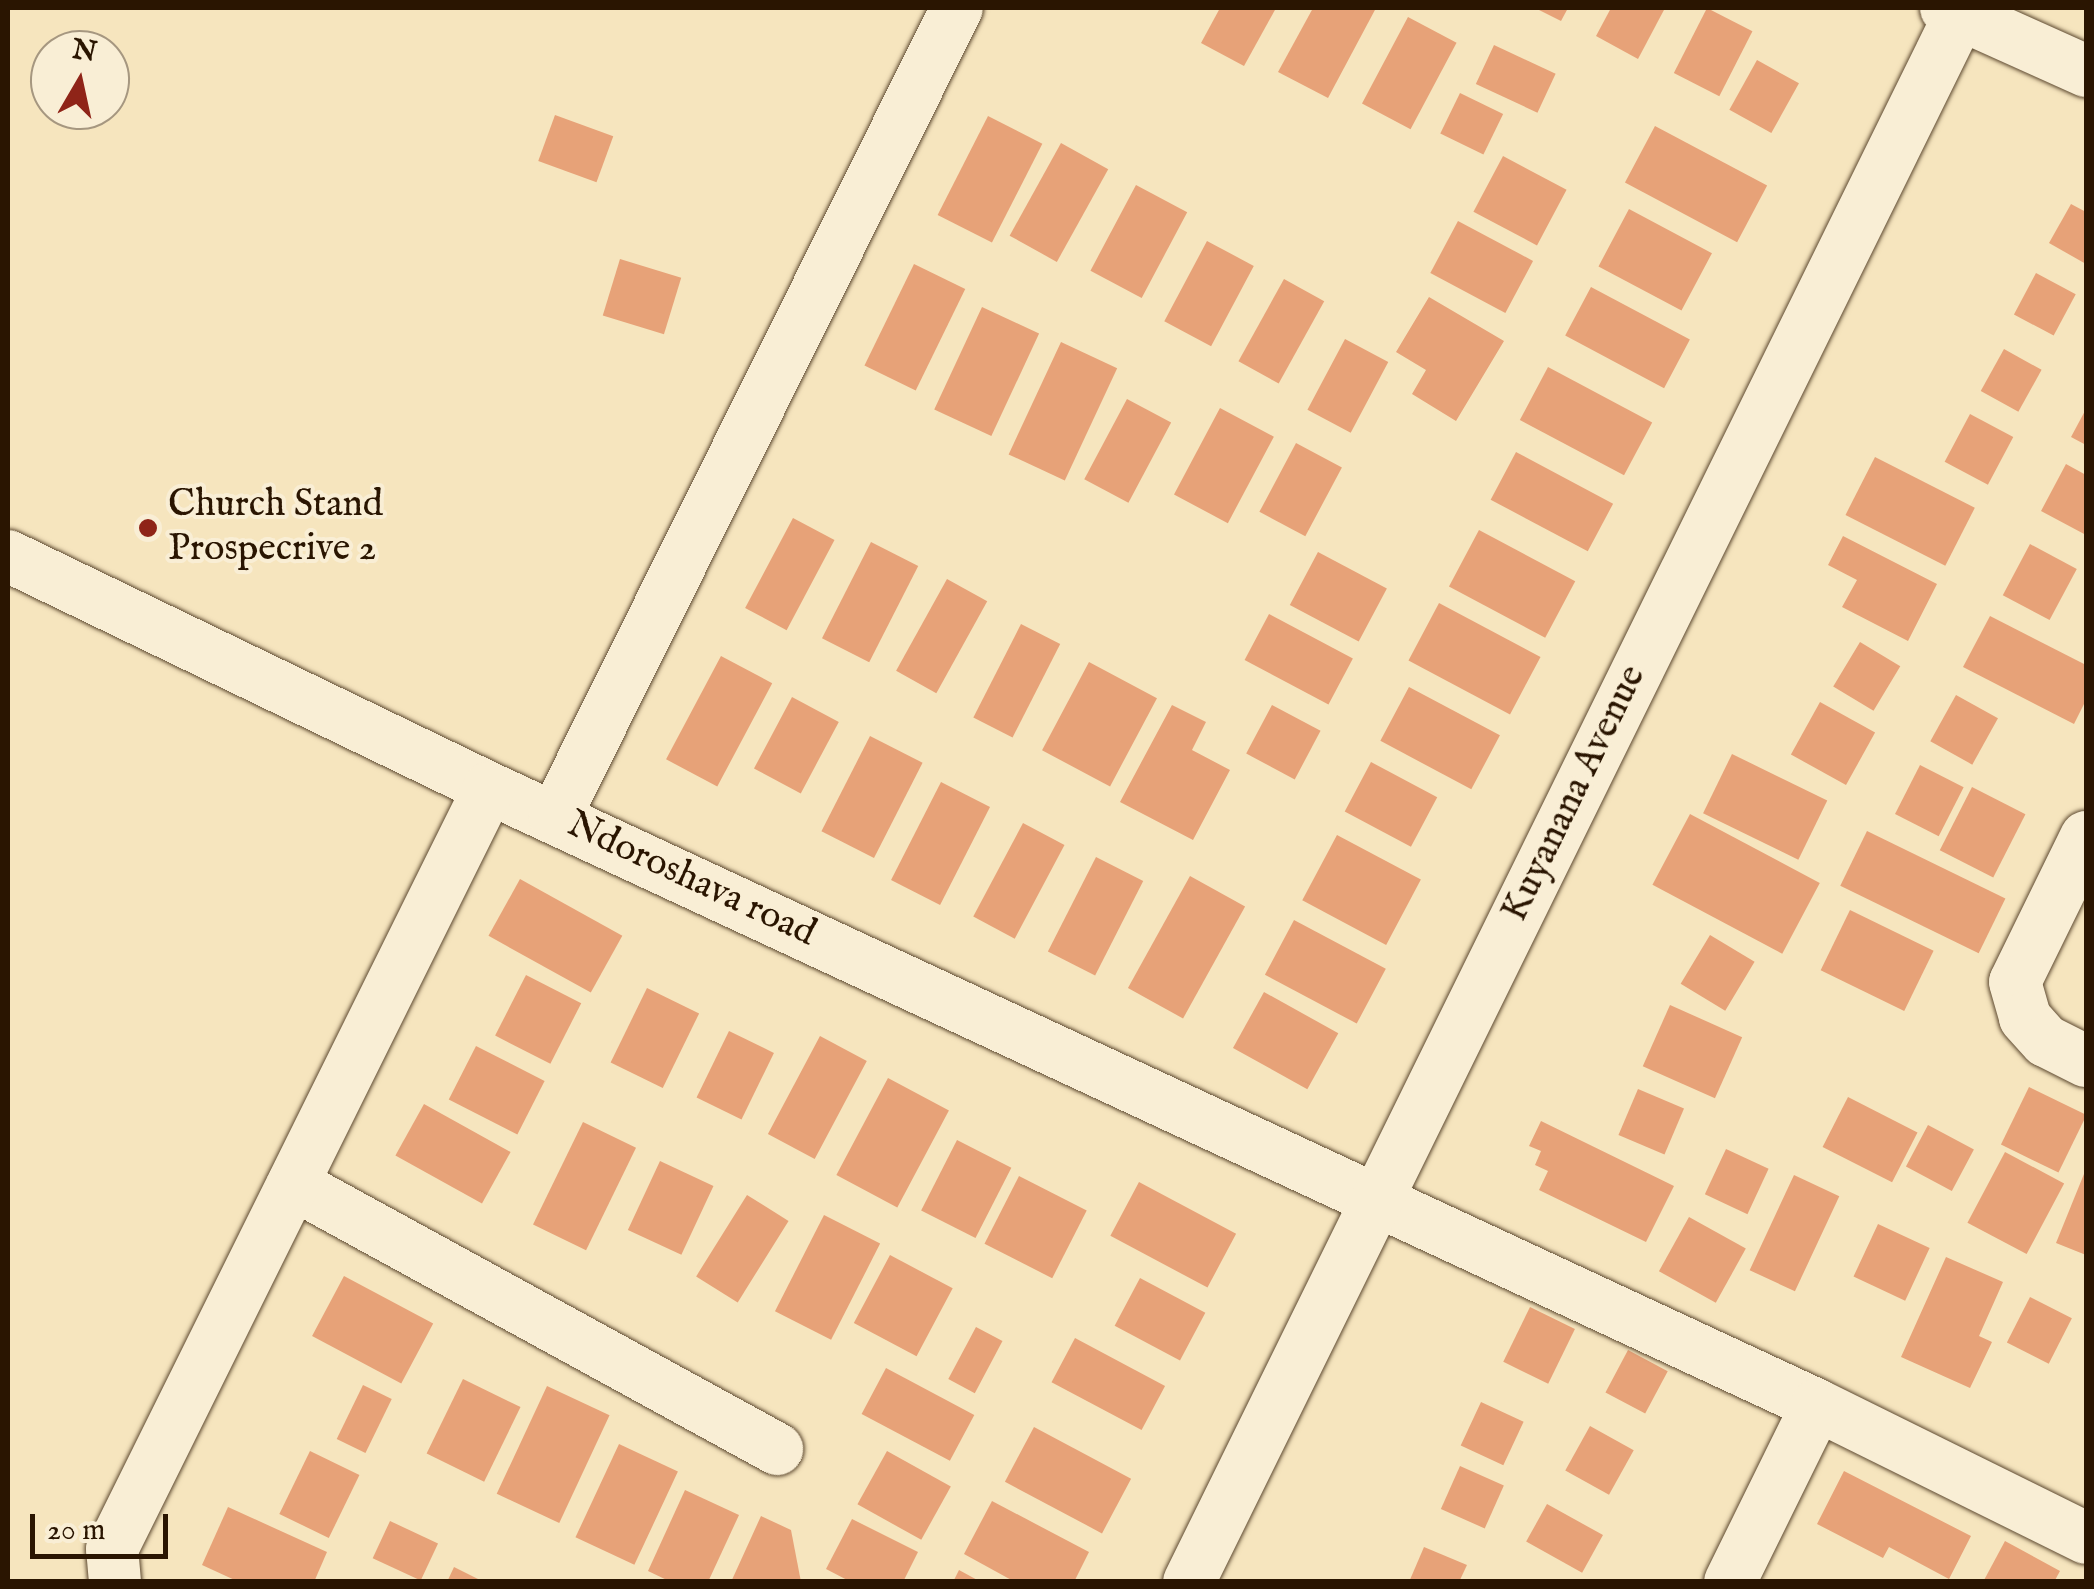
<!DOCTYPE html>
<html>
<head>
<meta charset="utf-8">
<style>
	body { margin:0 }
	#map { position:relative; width:2094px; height:1589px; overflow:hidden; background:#f6e5be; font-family:"IM FELL English",serif }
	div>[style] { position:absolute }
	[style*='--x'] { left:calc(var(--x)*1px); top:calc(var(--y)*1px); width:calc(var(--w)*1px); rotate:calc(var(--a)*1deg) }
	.building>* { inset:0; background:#e7a278; transform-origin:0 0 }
	.roads { filter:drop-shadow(0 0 2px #5d4930) drop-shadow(0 0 2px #5d4930) }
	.minor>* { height:52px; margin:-26px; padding:0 26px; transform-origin:26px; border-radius:26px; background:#f9eed5 }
	.dots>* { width:28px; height:28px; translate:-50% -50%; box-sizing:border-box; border:5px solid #f9eed5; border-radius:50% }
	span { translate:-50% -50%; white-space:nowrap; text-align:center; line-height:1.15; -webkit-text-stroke:8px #f9eed5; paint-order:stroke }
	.poi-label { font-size:38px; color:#2a1501 }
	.left { translate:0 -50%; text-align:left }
	.street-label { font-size:38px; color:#2a1501 }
	.frame { position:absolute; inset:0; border:10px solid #2a1501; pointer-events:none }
	.north { position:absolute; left:30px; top:30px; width:100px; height:100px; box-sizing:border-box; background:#f9eed5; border:2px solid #a69780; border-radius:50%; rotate:9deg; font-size:28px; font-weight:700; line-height:40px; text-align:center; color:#2a1501 }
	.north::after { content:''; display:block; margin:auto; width:35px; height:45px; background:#8f2418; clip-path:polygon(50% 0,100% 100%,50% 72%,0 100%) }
	.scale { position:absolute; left:30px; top:1514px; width:138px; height:45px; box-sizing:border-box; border:5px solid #2a1501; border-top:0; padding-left:12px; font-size:30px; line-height:35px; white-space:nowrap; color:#2a1501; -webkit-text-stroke:8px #f9eed5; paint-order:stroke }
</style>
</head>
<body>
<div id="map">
	<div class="building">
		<div style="clip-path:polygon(1220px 8px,1276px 8px,1244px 66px,1201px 43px)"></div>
		<div style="clip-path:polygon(1313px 8px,1376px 8px,1328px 98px,1278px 72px)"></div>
		<div style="clip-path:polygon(1535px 8px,1568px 8px,1561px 21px)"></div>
		<div style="clip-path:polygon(1611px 8px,1665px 8px,1638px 59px,1596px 36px)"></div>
		<div style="left:1707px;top:8px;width:51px;height:73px;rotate:27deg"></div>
		<div style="left:1408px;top:17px;width:55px;height:98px;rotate:28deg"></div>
		<div style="left:1494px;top:45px;width:68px;height:43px;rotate:25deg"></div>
		<div style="left:1757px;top:60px;width:48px;height:57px;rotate:29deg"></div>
		<div style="left:1460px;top:93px;width:48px;height:45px;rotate:26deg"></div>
		<div style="left:555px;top:115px;width:62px;height:49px;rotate:20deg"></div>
		<div style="left:988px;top:116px;width:61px;height:111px;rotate:27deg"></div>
		<div style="left:1655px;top:126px;width:127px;height:64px;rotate:28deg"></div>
		<div style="left:1061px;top:143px;width:54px;height:106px;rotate:29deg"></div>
		<div style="left:1503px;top:156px;width:72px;height:63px;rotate:28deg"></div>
		<div style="left:1136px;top:185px;width:58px;height:97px;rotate:28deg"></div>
		<div style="clip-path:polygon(2071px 204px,2086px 212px,2086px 264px,2049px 243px)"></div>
		<div style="left:1629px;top:209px;width:94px;height:65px;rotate:28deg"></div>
		<div style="left:1458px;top:221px;width:85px;height:59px;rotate:28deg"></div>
		<div style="left:1207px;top:241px;width:53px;height:91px;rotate:28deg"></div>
		<div style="left:620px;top:259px;width:64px;height:59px;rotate:17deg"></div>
		<div style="left:914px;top:264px;width:57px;height:113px;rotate:26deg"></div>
		<div style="left:2036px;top:273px;width:45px;height:47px;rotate:28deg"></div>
		<div style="left:1284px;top:279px;width:46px;height:94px;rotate:29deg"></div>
		<div style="left:1591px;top:287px;width:112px;height:55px;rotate:28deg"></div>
		<div style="clip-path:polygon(1429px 297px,1504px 341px,1456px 421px,1412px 394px,1426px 370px,1396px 352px)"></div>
		<div style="left:982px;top:307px;width:63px;height:113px;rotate:25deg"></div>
		<div style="left:1345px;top:339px;width:49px;height:80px;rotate:28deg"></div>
		<div style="left:1061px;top:342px;width:62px;height:124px;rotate:25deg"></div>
		<div style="left:2004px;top:349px;width:43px;height:48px;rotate:29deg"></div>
		<div style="left:1548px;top:367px;width:118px;height:60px;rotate:28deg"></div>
		<div style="left:1127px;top:399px;width:50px;height:91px;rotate:28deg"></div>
		<div style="left:1220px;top:408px;width:61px;height:98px;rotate:28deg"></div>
		<div style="clip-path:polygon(2086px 409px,2086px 445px,2071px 437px)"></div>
		<div style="left:1970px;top:414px;width:49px;height:54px;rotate:28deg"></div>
		<div style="left:1296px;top:443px;width:52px;height:78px;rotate:28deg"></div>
		<div style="left:1516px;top:452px;width:110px;height:54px;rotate:28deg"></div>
		<div style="left:1875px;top:457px;width:112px;height:65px;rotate:27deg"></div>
		<div style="clip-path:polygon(2066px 464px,2086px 475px,2086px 535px,2041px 511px)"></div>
		<div style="left:793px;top:518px;width:47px;height:102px;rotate:28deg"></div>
		<div style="left:1479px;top:530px;width:109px;height:64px;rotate:28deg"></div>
		<div style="clip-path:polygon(1843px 536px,1937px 584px,1908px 641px,1842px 607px,1857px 580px,1828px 565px)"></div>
		<div style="left:871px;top:542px;width:53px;height:108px;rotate:27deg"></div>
		<div style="left:2030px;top:544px;width:53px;height:58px;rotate:28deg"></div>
		<div style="left:1318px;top:552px;width:78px;height:60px;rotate:28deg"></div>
		<div style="left:947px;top:579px;width:46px;height:105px;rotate:29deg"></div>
		<div style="left:1439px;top:603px;width:115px;height:65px;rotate:28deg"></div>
		<div style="left:1269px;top:614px;width:95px;height:52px;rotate:28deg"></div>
		<div style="clip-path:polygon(1990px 616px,2086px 665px,2086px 700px,2074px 724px,1963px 667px)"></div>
		<div style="left:1021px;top:624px;width:44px;height:105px;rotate:27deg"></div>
		<div style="left:1860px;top:642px;width:47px;height:52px;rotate:31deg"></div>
		<div style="left:721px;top:656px;width:58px;height:117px;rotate:28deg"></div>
		<div style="left:1089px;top:662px;width:77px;height:100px;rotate:28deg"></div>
		<div style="left:1409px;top:687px;width:103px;height:61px;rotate:28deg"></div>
		<div style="left:1956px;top:695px;width:48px;height:53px;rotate:29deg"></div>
		<div style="left:792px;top:697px;width:53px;height:81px;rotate:28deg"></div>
		<div style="left:1820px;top:702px;width:63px;height:60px;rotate:29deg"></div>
		<div style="clip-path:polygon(1172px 705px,1206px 722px,1192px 750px,1230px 770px,1193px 840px,1120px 802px)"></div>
		<div style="left:1272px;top:705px;width:55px;height:55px;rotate:28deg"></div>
		<div style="left:870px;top:736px;width:59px;height:107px;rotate:27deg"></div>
		<div style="left:1732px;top:754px;width:106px;height:66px;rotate:26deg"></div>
		<div style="left:1371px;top:762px;width:75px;height:56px;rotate:28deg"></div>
		<div style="left:1920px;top:765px;width:49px;height:55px;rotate:27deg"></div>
		<div style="left:941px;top:782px;width:55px;height:110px;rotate:27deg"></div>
		<div style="left:1972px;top:787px;width:60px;height:71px;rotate:27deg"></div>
		<div style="left:1690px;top:814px;width:147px;height:80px;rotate:28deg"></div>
		<div style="left:1023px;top:823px;width:47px;height:106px;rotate:28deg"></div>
		<div style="left:1867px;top:831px;width:154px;height:61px;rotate:26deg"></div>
		<div style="left:1337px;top:835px;width:95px;height:74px;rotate:28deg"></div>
		<div style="left:1096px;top:857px;width:53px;height:106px;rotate:27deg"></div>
		<div style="left:1190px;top:876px;width:63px;height:128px;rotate:29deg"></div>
		<div style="left:520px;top:879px;width:117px;height:65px;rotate:29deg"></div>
		<div style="left:1850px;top:910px;width:93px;height:67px;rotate:26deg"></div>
		<div style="left:1294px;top:920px;width:104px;height:62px;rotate:28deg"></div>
		<div style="left:1710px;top:935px;width:52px;height:57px;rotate:31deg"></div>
		<div style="left:526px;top:975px;width:62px;height:68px;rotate:27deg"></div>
		<div style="left:647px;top:988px;width:58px;height:83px;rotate:26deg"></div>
		<div style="left:1264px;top:992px;width:85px;height:64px;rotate:29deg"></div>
		<div style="left:1670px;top:1005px;width:79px;height:67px;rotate:24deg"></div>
		<div style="left:729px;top:1031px;width:50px;height:74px;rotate:26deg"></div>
		<div style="left:820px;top:1036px;width:53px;height:111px;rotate:28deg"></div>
		<div style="left:476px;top:1046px;width:77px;height:60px;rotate:27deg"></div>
		<div style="left:888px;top:1078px;width:69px;height:110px;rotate:28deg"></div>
		<div style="left:2029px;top:1087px;width:64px;height:64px;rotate:26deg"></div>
		<div style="left:1638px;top:1089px;width:50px;height:50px;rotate:23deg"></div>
		<div style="left:1848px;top:1097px;width:78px;height:56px;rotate:27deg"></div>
		<div style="left:424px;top:1104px;width:99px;height:59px;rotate:29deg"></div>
		<div style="clip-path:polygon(1541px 1121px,1674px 1186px,1646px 1242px,1539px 1190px,1548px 1171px,1535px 1165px,1541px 1151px,1529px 1146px)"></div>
		<div style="left:583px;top:1122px;width:59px;height:114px;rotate:26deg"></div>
		<div style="left:1928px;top:1125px;width:52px;height:47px;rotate:28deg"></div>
		<div style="left:957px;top:1140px;width:61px;height:79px;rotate:27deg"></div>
		<div style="left:1726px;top:1149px;width:47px;height:50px;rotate:25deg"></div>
		<div style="left:2005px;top:1152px;width:67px;height:80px;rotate:28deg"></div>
		<div style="left:660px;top:1161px;width:59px;height:76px;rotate:25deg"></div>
		<div style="clip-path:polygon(2086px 1169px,2086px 1255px,2056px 1243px)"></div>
		<div style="left:1794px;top:1175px;width:50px;height:105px;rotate:25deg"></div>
		<div style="left:1019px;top:1176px;width:76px;height:76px;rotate:27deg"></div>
		<div style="left:1139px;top:1182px;width:110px;height:61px;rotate:28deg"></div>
		<div style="left:747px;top:1195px;width:49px;height:96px;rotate:32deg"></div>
		<div style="left:824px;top:1215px;width:63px;height:108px;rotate:27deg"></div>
		<div style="left:1689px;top:1217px;width:65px;height:62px;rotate:29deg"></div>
		<div style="left:1878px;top:1224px;width:57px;height:58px;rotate:25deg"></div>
		<div style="left:890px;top:1255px;width:71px;height:77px;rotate:28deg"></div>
		<div style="clip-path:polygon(1946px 1257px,2003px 1282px,1979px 1336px,1992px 1342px,1970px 1388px,1901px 1357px)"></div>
		<div style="left:344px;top:1276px;width:101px;height:68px;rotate:28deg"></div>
		<div style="left:1140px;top:1278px;width:74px;height:54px;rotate:28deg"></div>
		<div style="left:2030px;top:1297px;width:47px;height:51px;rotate:27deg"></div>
		<div style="left:1530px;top:1307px;width:50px;height:61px;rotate:26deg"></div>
		<div style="left:976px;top:1327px;width:30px;height:59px;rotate:28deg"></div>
		<div style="left:1075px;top:1338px;width:102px;height:50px;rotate:28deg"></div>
		<div style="left:1628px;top:1350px;width:45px;height:48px;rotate:28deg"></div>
		<div style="left:886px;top:1368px;width:100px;height:52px;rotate:28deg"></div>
		<div style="left:463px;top:1379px;width:64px;height:83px;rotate:26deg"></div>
		<div style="left:363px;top:1385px;width:32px;height:60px;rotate:26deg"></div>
		<div style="left:547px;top:1386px;width:69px;height:119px;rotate:25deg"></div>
		<div style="left:1481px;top:1402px;width:47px;height:48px;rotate:25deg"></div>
		<div style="left:1590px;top:1426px;width:50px;height:51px;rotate:29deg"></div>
		<div style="left:1034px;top:1427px;width:110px;height:62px;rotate:28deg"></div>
		<div style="left:619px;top:1444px;width:65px;height:103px;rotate:25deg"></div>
		<div style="left:310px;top:1451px;width:55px;height:70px;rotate:26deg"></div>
		<div style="left:887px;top:1451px;width:73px;height:61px;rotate:29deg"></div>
		<div style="left:1460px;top:1466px;width:48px;height:47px;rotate:24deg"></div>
		<div style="clip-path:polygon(1844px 1471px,1971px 1536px,1949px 1579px,1889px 1547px,1883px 1558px,1817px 1524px)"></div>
		<div style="clip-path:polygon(685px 1490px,739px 1515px,708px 1582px,671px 1582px,648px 1571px)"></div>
		<div style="clip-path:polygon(992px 1501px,1089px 1552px,1074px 1582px,1015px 1582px,964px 1554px)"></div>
		<div style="left:1547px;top:1504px;width:64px;height:43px;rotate:29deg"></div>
		<div style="clip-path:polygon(228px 1507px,327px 1552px,314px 1582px,239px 1582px,202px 1565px)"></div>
		<div style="clip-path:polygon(761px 1516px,791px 1530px,801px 1582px,731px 1582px)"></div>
		<div style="clip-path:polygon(852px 1519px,918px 1552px,903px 1582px,851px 1582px,826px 1569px)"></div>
		<div style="left:390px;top:1521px;width:53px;height:41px;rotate:25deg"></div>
		<div style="clip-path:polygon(2005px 1541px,2060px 1571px,2054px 1582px,1983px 1582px)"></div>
		<div style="clip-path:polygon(1424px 1547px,1467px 1565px,1459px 1582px,1409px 1582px)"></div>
		<div style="clip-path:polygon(454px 1567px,484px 1582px,447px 1582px)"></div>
		<div style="clip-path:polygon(959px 1570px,981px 1582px,953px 1582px)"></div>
	</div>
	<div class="roads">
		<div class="minor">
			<div style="--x:1946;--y:8;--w:154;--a:24.2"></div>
			<div style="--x:8;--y:556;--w:534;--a:25.75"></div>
			<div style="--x:489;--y:788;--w:1464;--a:24.92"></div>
			<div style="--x:1817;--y:1405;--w:300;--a:26.3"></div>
			<div style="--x:555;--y:817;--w:903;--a:-63.58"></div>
			<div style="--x:2086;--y:837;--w:161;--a:116.1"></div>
			<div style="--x:2015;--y:982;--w:37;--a:74"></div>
			<div style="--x:2025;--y:1018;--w:31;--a:48"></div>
			<div style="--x:2046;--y:1041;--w:45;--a:26.6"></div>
			<div style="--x:293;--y:1184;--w:552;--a:28.7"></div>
			<div style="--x:115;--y:1582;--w:33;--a:-95"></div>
			<div style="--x:112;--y:1549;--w:849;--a:-63.65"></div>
			<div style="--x:1189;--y:1582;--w:1754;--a:-63.81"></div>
			<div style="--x:1730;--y:1582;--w:197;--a:-63.8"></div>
		</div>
	</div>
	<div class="dots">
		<div style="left:148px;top:528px;background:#8f2418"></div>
	</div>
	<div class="poi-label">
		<span class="left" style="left:168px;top:528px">Church Stand<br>Prospecrive 2</span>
	</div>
	<div class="street-label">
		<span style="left:1575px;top:794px;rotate:-64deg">Kuyanana Avenue</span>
		<span style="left:691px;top:880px;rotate:25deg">Ndoroshava road</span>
	</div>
	<div class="frame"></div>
	<div class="north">N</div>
	<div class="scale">20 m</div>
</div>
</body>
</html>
